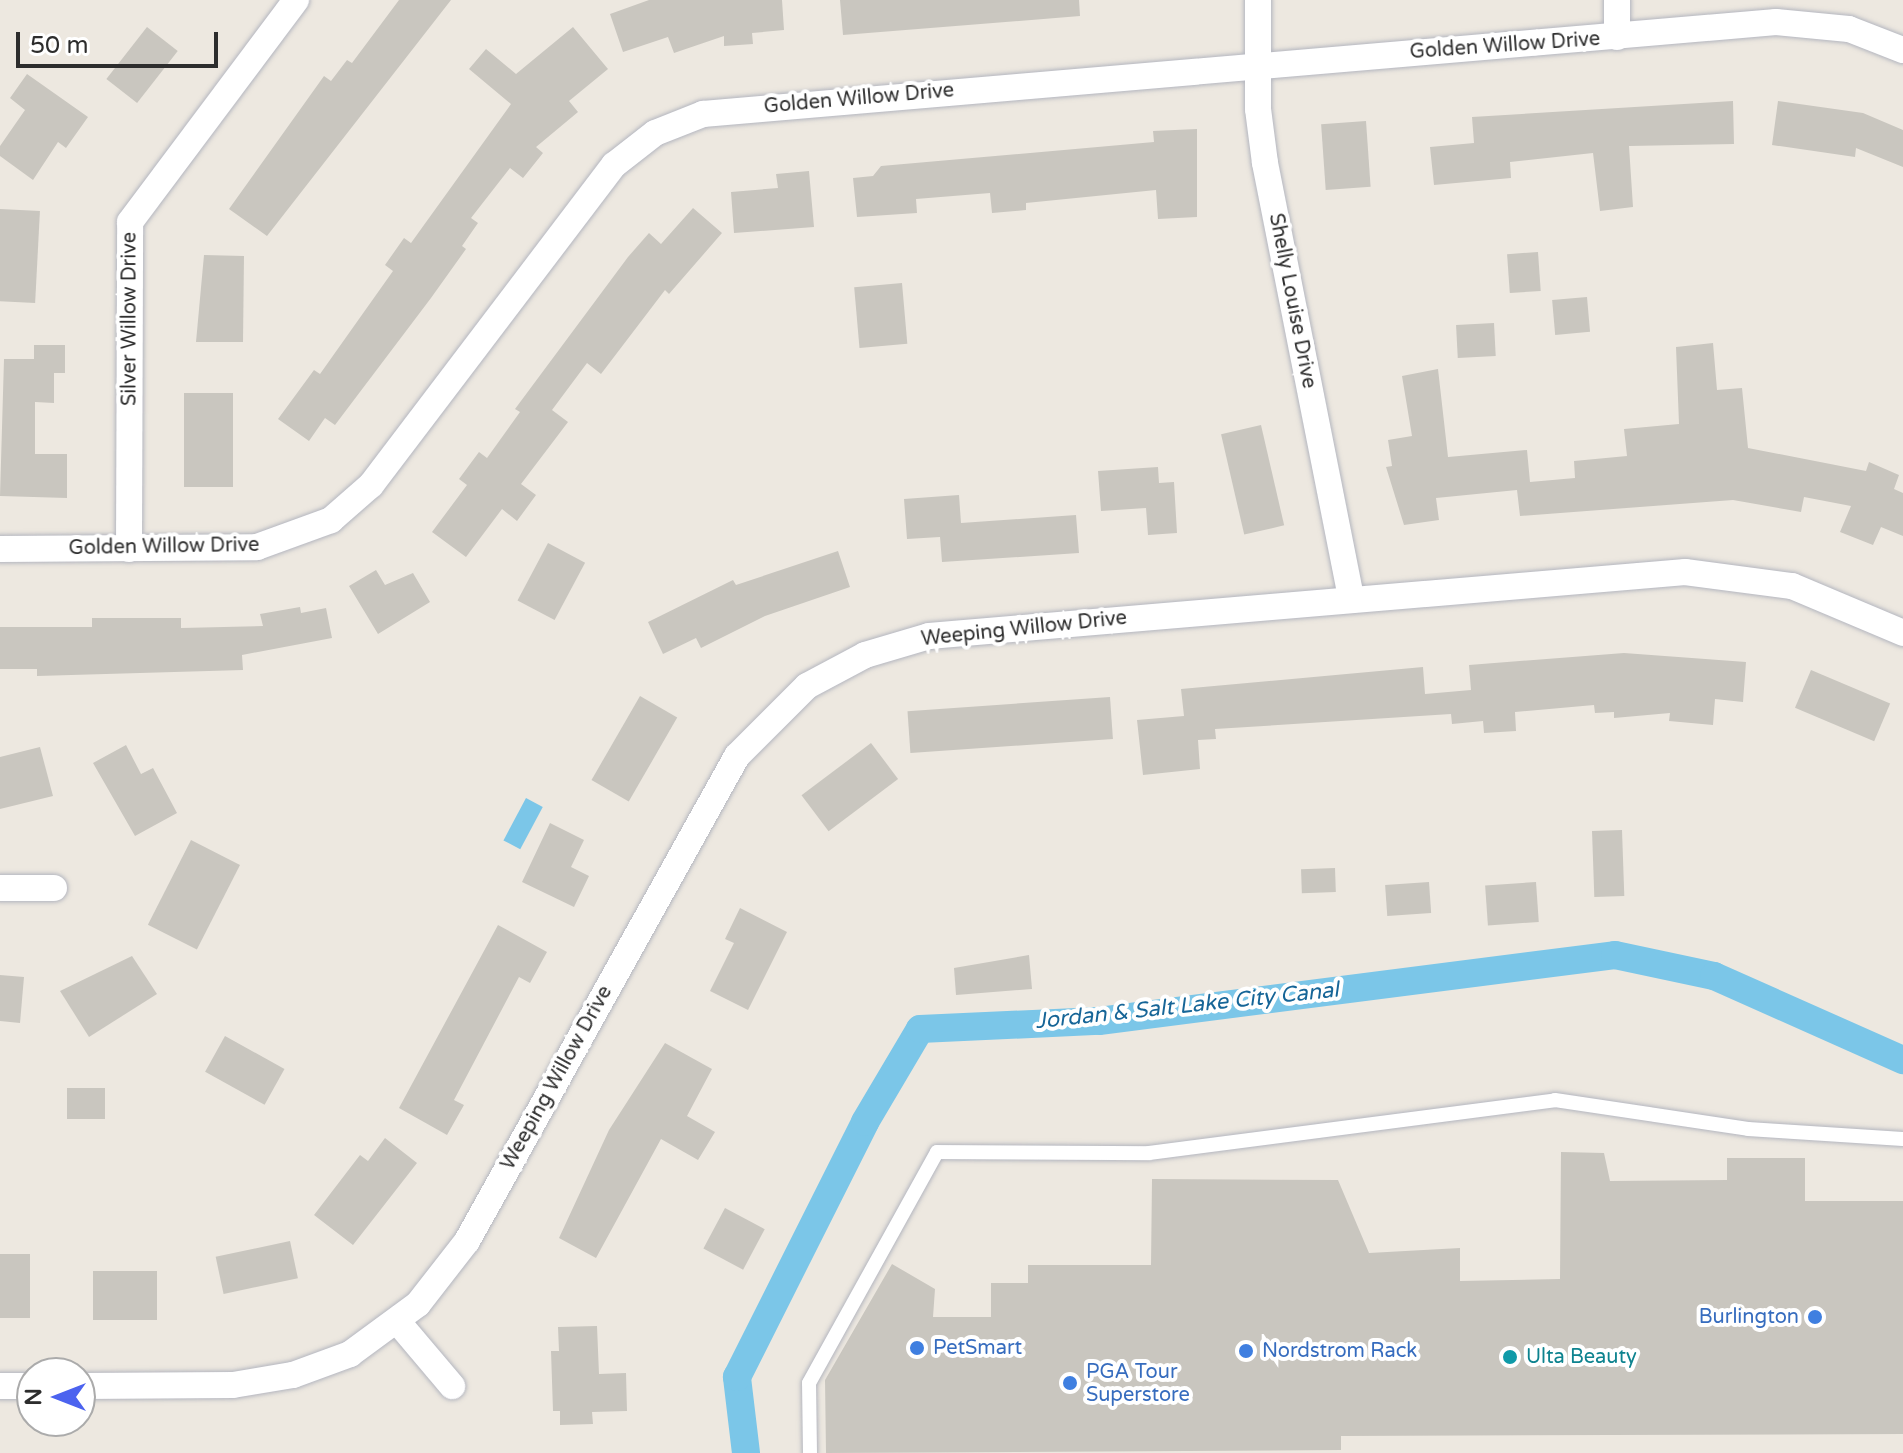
<!DOCTYPE html>
<html>
<head>
<meta charset="utf-8">
<style>
	body { margin:0 }
	#map { position:relative; width:1903px; height:1453px; overflow:hidden; background:#ede8e0; font-family:"Varela Round",sans-serif }
	div>[style] { position:absolute }
	[style*='--x'] { left:calc(var(--x)*1px); top:calc(var(--y)*1px); width:calc(var(--w)*1px); rotate:calc(var(--a)*1deg) }
	.water>* { inset:0; background:#7bc6e8; transform-origin:0 0 }
	.canal>* { height:28px; margin:-14px; padding:0 14px; transform-origin:14px; border-radius:14px; background:#7bc6e8 }
	.building>* { inset:0; background:#c9c6bf; transform-origin:0 0 }
	.roads { filter:drop-shadow(0 0 2px #b4b6bf) drop-shadow(0 0 2px #b4b6bf) }
	.lane>* { height:14px; margin:-7px; padding:0 7px; transform-origin:7px; border-radius:7px; background:#fff }
	.street>* { height:26px; margin:-13px; padding:0 13px; transform-origin:13px; border-radius:13px; background:#fff }
	.dots>* { width:22px; height:22px; translate:-50% -50%; box-sizing:border-box; border:4px solid #fff; border-radius:50% }
	span { translate:-50% -50%; white-space:nowrap; text-align:center; line-height:1.15; -webkit-text-stroke:8px #fff; paint-order:stroke }
	.street-label { font-size:20px; color:#2d2d2d }
	.shop-label { font-size:20px; color:#366cbe }
	.right { translate:-100% -50%; text-align:right }
	.left { translate:0 -50%; text-align:left }
	.culture-label { font-size:20px; color:#0d838f }
	.water-label { font-size:22px; color:#166597; font-style:italic }
	.north { position:absolute; left:16px; top:1357px; width:80px; height:80px; box-sizing:border-box; background:#fff; border:2px solid #ababab; border-radius:50%; rotate:270deg; font-size:22px; font-weight:700; line-height:32px; text-align:center; color:#2d2d2d }
	.north::after { content:''; display:block; margin:auto; width:28px; height:36px; background:#4c63ef; clip-path:polygon(50% 0,100% 100%,50% 72%,0 100%) }
	.scale { position:absolute; left:16px; top:32px; width:202px; height:36px; box-sizing:border-box; border:4px solid #2d2d2d; border-top:0; padding-left:10px; font-size:24px; line-height:28px; white-space:nowrap; color:#2d2d2d; -webkit-text-stroke:6px #fff; paint-order:stroke }
</style>
</head>
<body>
<div id="map">
	<div class="water">
		<div style="left:526px;top:798px;width:19px;height:48px;rotate:28deg"></div>
	</div>
	<div class="canal">
		<div style="--x:746;--y:1453;--w:77;--a:-96.8"></div>
		<div style="--x:737;--y:1377;--w:285;--a:-63.3"></div>
		<div style="--x:865;--y:1122;--w:108;--a:-59.4"></div>
		<div style="--x:920;--y:1029;--w:179;--a:-2.6"></div>
		<div style="--x:1099;--y:1021;--w:520;--a:-7.29"></div>
		<div style="--x:1615;--y:955;--w:101;--a:12"></div>
		<div style="--x:1714;--y:976;--w:207;--a:24"></div>
	</div>
	<div class="building">
		<div style="clip-path:polygon(399px 0,451px 0,267px 236px,229px 209px,324px 76px,331px 81px,347px 60px,352px 63px)"></div>
		<div style="clip-path:polygon(649px 0,782px 0,784px 30px,752px 33px,753px 44px,724px 46px,724px 36px,674px 53px,668px 37px,623px 52px,610px 14px)"></div>
		<div style="clip-path:polygon(840px 0,1079px 0,1080px 16px,843px 35px)"></div>
		<div style="left:147px;top:27px;width:39px;height:66px;rotate:38deg"></div>
		<div style="clip-path:polygon(573px 27px,608px 69px,569px 101px,578px 112px,536px 147px,543px 153px,523px 178px,510px 168px,471px 218px,478px 223px,462px 246px,466px 249px,431px 298px,335px 425px,325px 418px,309px 441px,278px 419px,314px 370px,320px 374px,393px 271px,385px 265px,404px 238px,411px 243px,511px 104px,469px 69px,486px 49px,516px 74px)"></div>
		<div style="clip-path:polygon(27px 74px,88px 117px,66px 148px,58px 142px,33px 180px,0 156px,0 146px,25px 110px,10px 98px)"></div>
		<div style="clip-path:polygon(1733px 101px,1734px 144px,1629px 146px,1633px 207px,1600px 211px,1593px 153px,1510px 162px,1511px 178px,1434px 185px,1430px 147px,1474px 143px,1472px 117px)"></div>
		<div style="clip-path:polygon(1778px 101px,1863px 113px,1903px 130px,1903px 167px,1856px 148px,1855px 157px,1772px 145px)"></div>
		<div style="left:1366px;top:121px;width:66px;height:45px;rotate:86deg"></div>
		<div style="clip-path:polygon(1197px 129px,1197px 217px,1158px 219px,1156px 190px,1026px 203px,1026px 210px,992px 213px,990px 193px,916px 199px,917px 213px,857px 217px,853px 178px,873px 176px,881px 166px,1154px 142px,1153px 131px)"></div>
		<div style="clip-path:polygon(809px 171px,814px 227px,734px 233px,731px 192px,778px 188px,776px 174px)"></div>
		<div style="clip-path:polygon(693px 208px,722px 233px,669px 294px,665px 290px,601px 374px,587px 363px,552px 410px,568px 422px,521px 484px,536px 495px,517px 521px,502px 509px,466px 557px,432px 532px,467px 485px,459px 479px,479px 452px,487px 458px,520px 412px,515px 409px,628px 257px,649px 233px,661px 244px)"></div>
		<div style="left:0;top:209px;width:40px;height:92px;rotate:3deg"></div>
		<div style="left:1538px;top:252px;width:39px;height:31px;rotate:86deg"></div>
		<div style="clip-path:polygon(204px 255px,244px 256px,243px 342px,196px 342px)"></div>
		<div style="left:902px;top:283px;width:61px;height:48px;rotate:85deg"></div>
		<div style="left:1587px;top:297px;width:35px;height:35px;rotate:85deg"></div>
		<div style="left:1494px;top:323px;width:33px;height:38px;rotate:87deg"></div>
		<div style="clip-path:polygon(1713px 343px,1717px 390px,1742px 388px,1748px 448px,1866px 471px,1869px 462px,1899px 475px,1894px 489px,1903px 493px,1903px 536px,1881px 527px,1873px 545px,1840px 532px,1851px 506px,1804px 497px,1801px 512px,1733px 500px,1520px 516px,1517px 490px,1436px 498px,1439px 520px,1404px 525px,1386px 467px,1392px 466px,1388px 440px,1412px 436px,1402px 376px,1438px 369px,1448px 457px,1527px 450px,1530px 482px,1575px 478px,1574px 461px,1627px 456px,1624px 429px,1679px 424px,1676px 347px)"></div>
		<div style="clip-path:polygon(34px 345px,65px 345px,65px 373px,54px 373px,54px 403px,35px 402px,35px 454px,67px 454px,67px 498px,0 496px,4px 359px,34px 359px)"></div>
		<div style="left:184px;top:393px;width:49px;height:94px"></div>
		<div style="left:1261px;top:425px;width:103px;height:41px;rotate:77deg"></div>
		<div style="clip-path:polygon(1158px 467px,1159px 483px,1174px 482px,1177px 533px,1148px 535px,1146px 508px,1101px 511px,1098px 471px)"></div>
		<div style="clip-path:polygon(959px 495px,961px 523px,1076px 515px,1079px 553px,942px 562px,940px 537px,907px 539px,904px 499px)"></div>
		<div style="left:548px;top:543px;width:42px;height:65px;rotate:28deg"></div>
		<div style="clip-path:polygon(838px 551px,850px 587px,765px 616px,701px 648px,696px 638px,663px 654px,648px 622px,733px 580px,736px 585px)"></div>
		<div style="clip-path:polygon(376px 570px,385px 585px,413px 573px,430px 602px,378px 634px,349px 586px)"></div>
		<div style="clip-path:polygon(300px 607px,301px 613px,326px 608px,332px 638px,242px 655px,243px 670px,37px 676px,37px 669px,0 669px,0 627px,92px 627px,92px 618px,181px 618px,181px 628px,263px 626px,260px 614px)"></div>
		<div style="clip-path:polygon(1624px 653px,1746px 662px,1743px 702px,1715px 699px,1713px 725px,1669px 721px,1670px 713px,1614px 718px,1614px 712px,1595px 713px,1594px 705px,1515px 712px,1516px 731px,1484px 733px,1483px 721px,1452px 724px,1451px 714px,1215px 729px,1216px 739px,1198px 740px,1200px 769px,1143px 775px,1137px 720px,1184px 716px,1181px 689px,1423px 667px,1425px 694px,1471px 690px,1469px 665px)"></div>
		<div style="left:1811px;top:670px;width:86px;height:41px;rotate:23deg"></div>
		<div style="left:640px;top:696px;width:43px;height:97px;rotate:30deg"></div>
		<div style="left:1110px;top:697px;width:42px;height:203px;rotate:86deg"></div>
		<div style="left:871px;top:743px;width:45px;height:87px;rotate:53deg"></div>
		<div style="clip-path:polygon(126px 745px,141px 774px,153px 768px,177px 813px,135px 836px,93px 763px)"></div>
		<div style="clip-path:polygon(40px 747px,53px 796px,0 809px,0 757px)"></div>
		<div style="clip-path:polygon(550px 823px,584px 840px,571px 867px,589px 876px,574px 907px,522px 882px)"></div>
		<div style="left:1622px;top:830px;width:66px;height:30px;rotate:88deg"></div>
		<div style="left:191px;top:840px;width:55px;height:95px;rotate:27deg"></div>
		<div style="left:1335px;top:868px;width:24px;height:34px;rotate:88deg"></div>
		<div style="left:1429px;top:882px;width:31px;height:44px;rotate:86deg"></div>
		<div style="left:1536px;top:882px;width:40px;height:51px;rotate:86deg"></div>
		<div style="clip-path:polygon(740px 908px,787px 932px,748px 1010px,710px 991px,734px 943px,725px 939px)"></div>
		<div style="clip-path:polygon(498px 925px,547px 952px,530px 983px,519px 977px,454px 1100px,464px 1105px,447px 1135px,399px 1108px)"></div>
		<div style="clip-path:polygon(1029px 955px,1032px 989px,956px 995px,954px 968px)"></div>
		<div style="clip-path:polygon(132px 956px,157px 994px,89px 1037px,60px 991px)"></div>
		<div style="clip-path:polygon(0 975px,24px 977px,20px 1023px,0 1021px)"></div>
		<div style="left:225px;top:1036px;width:68px;height:41px;rotate:29deg"></div>
		<div style="clip-path:polygon(665px 1043px,712px 1069px,687px 1116px,715px 1132px,698px 1160px,661px 1139px,596px 1258px,559px 1238px,609px 1130px)"></div>
		<div style="left:67px;top:1088px;width:38px;height:31px"></div>
		<div style="clip-path:polygon(385px 1138px,417px 1163px,353px 1245px,314px 1215px,360px 1155px,368px 1161px)"></div>
		<div style="clip-path:polygon(1561px 1152px,1604px 1153px,1610px 1181px,1727px 1180px,1727px 1158px,1805px 1158px,1805px 1201px,1903px 1201px,1903px 1434px,1341px 1436px,1341px 1450px,826px 1453px,825px 1380px,892px 1264px,935px 1289px,933px 1317px,991px 1317px,991px 1283px,1028px 1283px,1028px 1265px,1151px 1265px,1152px 1179px,1338px 1180px,1369px 1253px,1460px 1248px,1460px 1281px,1560px 1279px)"></div>
		<div style="left:725px;top:1208px;width:45px;height:46px;rotate:28deg"></div>
		<div style="left:290px;top:1241px;width:38px;height:76px;rotate:78deg"></div>
		<div style="left:0;top:1254px;width:30px;height:64px"></div>
		<div style="left:157px;top:1271px;width:49px;height:64px;rotate:90deg"></div>
		<div style="clip-path:polygon(597px 1326px,599px 1374px,626px 1373px,627px 1411px,592px 1412px,593px 1424px,560px 1425px,560px 1411px,553px 1411px,551px 1351px,559px 1351px,558px 1327px)"></div>
	</div>
	<div class="roads">
		<div class="lane">
			<div style="--x:810;--y:1453;--w:70;--a:-90.8"></div>
			<div style="--x:809;--y:1383;--w:264;--a:-61"></div>
			<div style="--x:937;--y:1152;--w:212;--a:0.3"></div>
			<div style="--x:1149;--y:1153;--w:409;--a:-7.4"></div>
			<div style="--x:1555;--y:1100;--w:195;--a:8.5"></div>
			<div style="--x:1748;--y:1129;--w:155;--a:3.7"></div>
		</div>
		<div class="street">
			<div style="--x:1258;--y:0;--w:109;--a:90"></div>
			<div style="--x:1258;--y:109;--w:54;--a:82.6"></div>
			<div style="--x:1265;--y:163;--w:444;--a:78.8"></div>
			<div style="--x:1617;--y:0;--w:37;--a:90"></div>
			<div style="--x:0;--y:549;--w:257;--a:-0.4"></div>
			<div style="--x:257;--y:547;--w:79;--a:-20"></div>
			<div style="--x:331;--y:520;--w:53;--a:-41.2"></div>
			<div style="--x:371;--y:485;--w:402;--a:-52.8"></div>
			<div style="--x:614;--y:165;--w:52;--a:-38"></div>
			<div style="--x:655;--y:133;--w:52;--a:-21.6"></div>
			<div style="--x:703;--y:114;--w:1077;--a:-4.9"></div>
			<div style="--x:1776;--y:22;--w:73;--a:5.5"></div>
			<div style="--x:1849;--y:29;--w:58;--a:21.3"></div>
			<div style="--x:129;--y:549;--w:327;--a:-89.8"></div>
			<div style="--x:130;--y:222;--w:277;--a:-53.2"></div>
			<div style="--x:0;--y:888;--w:54;--a:0"></div>
			<div style="--x:398;--y:1322;--w:84;--a:49.8"></div>
			<div style="--x:0;--y:1386;--w:32;--a:0"></div>
			<div style="--x:80;--y:1386;--w:153;--a:-0.4"></div>
			<div style="--x:233;--y:1385;--w:61;--a:-9.5"></div>
			<div style="--x:293;--y:1375;--w:61;--a:-20.2"></div>
			<div style="--x:350;--y:1354;--w:84;--a:-36.3"></div>
			<div style="--x:418;--y:1304;--w:80;--a:-52.1"></div>
			<div style="--x:467;--y:1241;--w:555;--a:-60.9"></div>
			<div style="--x:737;--y:756;--w:99;--a:-45"></div>
			<div style="--x:807;--y:686;--w:66;--a:-28.1"></div>
			<div style="--x:865;--y:655;--w:67;--a:-16.5"></div>
			<div style="--x:929;--y:636;--w:759;--a:-4.84"></div>
			<div style="--x:1685;--y:572;--w:108;--a:7.5"></div>
			<div style="--x:1792;--y:586;--w:121;--a:22.9"></div>
		</div>
	</div>
	<div class="dots">
		<div style="left:1815px;top:1317px;background:#3f7fe0"></div>
		<div style="left:917px;top:1348px;background:#3f7fe0"></div>
		<div style="left:1246px;top:1351px;background:#3f7fe0"></div>
		<div style="left:1510px;top:1357px;background:#0f9aa8"></div>
		<div style="left:1070px;top:1383px;background:#3f7fe0"></div>
	</div>
	<div class="street-label">
		<span style="left:1505px;top:46px;rotate:-4deg">Golden Willow Drive</span>
		<span style="left:859px;top:99px;rotate:-5deg">Golden Willow Drive</span>
		<span style="left:1292px;top:301px;rotate:79deg">Shelly Louise Drive</span>
		<span style="left:130px;top:319px;rotate:-90deg">Silver Willow Drive</span>
		<span style="left:164px;top:547px;rotate:-1deg">Golden Willow Drive</span>
		<span style="left:1024px;top:629px;rotate:-6deg">Weeping Willow Drive</span>
		<span style="left:557px;top:1078px;rotate:-61deg">Weeping Willow Drive</span>
	</div>
	<div class="shop-label">
		<span class="right" style="left:1799px;top:1317px">Burlington</span>
		<span class="left" style="left:933px;top:1348px">PetSmart</span>
		<span class="left" style="left:1262px;top:1351px">Nordstrom Rack</span>
		<span class="left" style="left:1086px;top:1384px">PGA Tour<br>Superstore</span>
	</div>
	<div class="culture-label">
		<span class="left" style="left:1526px;top:1357px">Ulta Beauty</span>
	</div>
	<div class="water-label">
		<span style="left:1187px;top:1006px;rotate:-6deg">Jordan &amp; Salt Lake City Canal</span>
	</div>
	<div class="north">N</div>
	<div class="scale">50 m</div>
</div>
</body>
</html>
